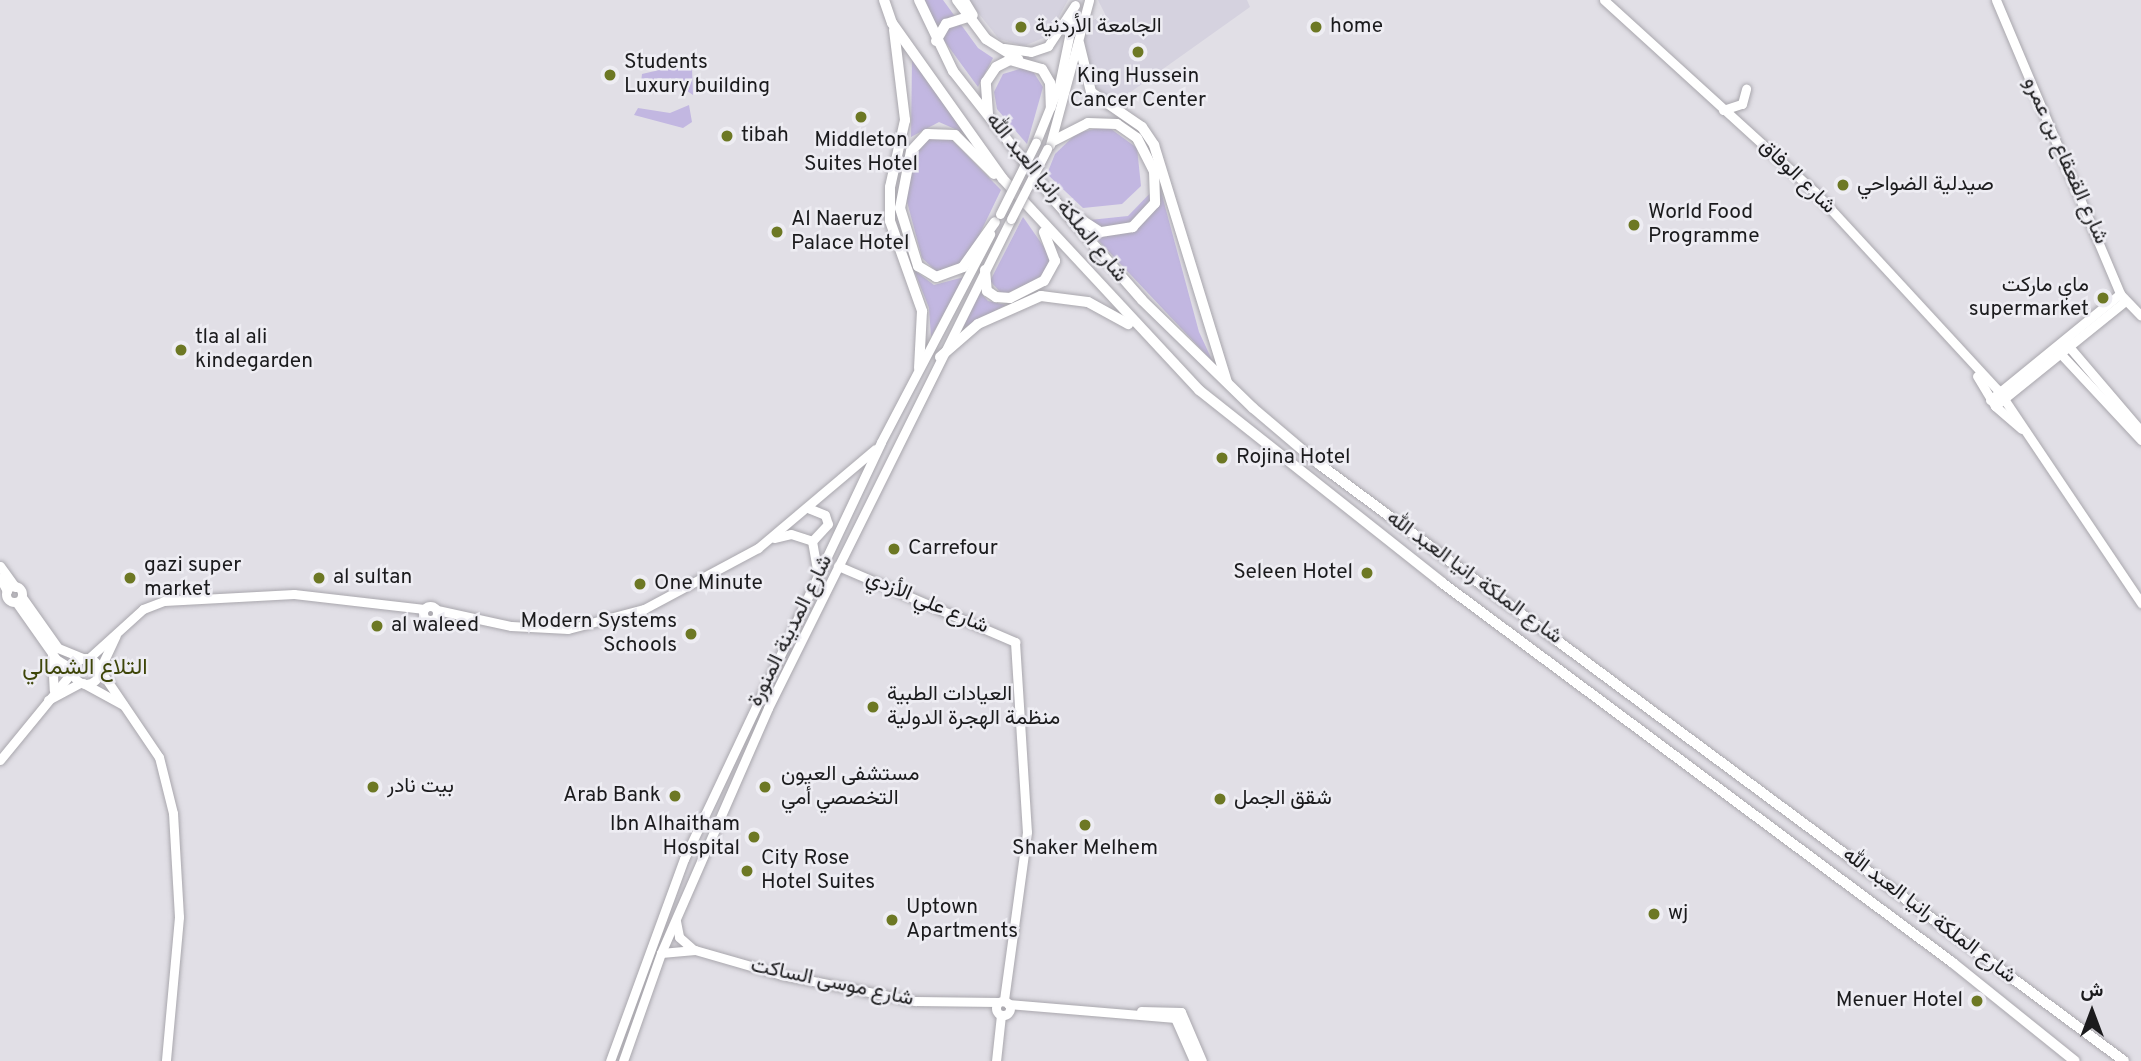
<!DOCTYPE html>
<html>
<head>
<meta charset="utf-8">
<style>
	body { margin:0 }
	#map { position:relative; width:2141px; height:1061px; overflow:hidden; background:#e1dfe6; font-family:Overpass,Vazirmatn,sans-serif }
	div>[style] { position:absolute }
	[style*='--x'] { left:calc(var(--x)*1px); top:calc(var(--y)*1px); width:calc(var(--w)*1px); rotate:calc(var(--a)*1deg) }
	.built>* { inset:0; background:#d5d2df }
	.green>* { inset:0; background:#c2b7e1 }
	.roads { filter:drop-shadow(0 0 2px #a9a7ad) drop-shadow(0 0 2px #a9a7ad) }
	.secondary>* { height:9px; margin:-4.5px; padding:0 4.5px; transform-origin:4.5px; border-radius:4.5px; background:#fff }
	.secondary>.ring { margin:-4.5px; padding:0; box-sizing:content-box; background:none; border:9px solid #fff; border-radius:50% }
	.primary>* { height:10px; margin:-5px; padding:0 5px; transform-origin:5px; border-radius:5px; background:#fff }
	.bridges { filter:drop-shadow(0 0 2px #a9a7ad) drop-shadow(0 0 2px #a9a7ad) }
	.secondary-bridge>* { height:9px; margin:-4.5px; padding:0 4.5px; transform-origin:4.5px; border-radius:4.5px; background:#fff }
	.dots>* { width:19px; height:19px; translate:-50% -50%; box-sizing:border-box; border:4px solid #eeedf3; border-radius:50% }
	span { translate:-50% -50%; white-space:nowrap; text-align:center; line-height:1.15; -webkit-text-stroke:5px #eeedf3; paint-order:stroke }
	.poi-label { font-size:21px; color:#1b1b1d }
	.left { translate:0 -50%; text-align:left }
	.right { translate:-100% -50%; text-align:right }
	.street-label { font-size:21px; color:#1b1b1d }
	.neighbourhood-label { font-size:23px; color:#3e4609 }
	.north { position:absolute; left:2057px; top:977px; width:70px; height:70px; -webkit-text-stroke:5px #eeedf3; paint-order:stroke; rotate:0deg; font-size:19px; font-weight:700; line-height:28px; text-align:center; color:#1b1b1d }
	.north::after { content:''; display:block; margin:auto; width:24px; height:32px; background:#1b1b1d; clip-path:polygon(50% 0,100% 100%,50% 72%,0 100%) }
</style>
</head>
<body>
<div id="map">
	<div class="built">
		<div style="clip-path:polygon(968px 0,1068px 0,1048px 36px,1024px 46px,999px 39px)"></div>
		<div style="clip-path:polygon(1098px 0,1247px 0,1250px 7px,1118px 101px,1094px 87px,1086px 68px,1078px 28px,1105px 14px)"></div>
	</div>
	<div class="green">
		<div style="clip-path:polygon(924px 0,943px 0,978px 48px,993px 58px,978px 87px,940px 35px)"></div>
		<div style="clip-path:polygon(912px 60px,964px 133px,939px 122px,911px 137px)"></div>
		<div style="clip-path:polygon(681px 65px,692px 68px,693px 95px,674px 82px,657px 82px,640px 91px,642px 74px)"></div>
		<div style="clip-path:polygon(1023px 68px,1034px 73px,1043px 87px,1027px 144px,997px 109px,994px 92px,1003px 74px)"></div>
		<div style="clip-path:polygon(689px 105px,692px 122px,683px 128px,634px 115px,638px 108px,670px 113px)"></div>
		<div style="clip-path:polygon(1107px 126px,1137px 148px,1141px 186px,1122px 204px,1083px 208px,1047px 174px,1055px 154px,1077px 133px)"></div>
		<div style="clip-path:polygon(946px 134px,1001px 190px,970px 254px,958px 268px,937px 272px,922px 258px,905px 194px,914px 152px,924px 140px)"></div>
		<div style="clip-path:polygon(1159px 184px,1199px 332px,1213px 362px,1080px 221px,1128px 216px)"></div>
		<div style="clip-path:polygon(1023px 217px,1051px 257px,1045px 276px,1003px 295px,990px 281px)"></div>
		<div style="clip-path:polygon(914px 270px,934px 285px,964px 277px,931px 337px,929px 308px)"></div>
		<div style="clip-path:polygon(979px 291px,988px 301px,1006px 305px,960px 330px)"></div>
	</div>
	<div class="roads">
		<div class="secondary">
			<div style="--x:964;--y:0;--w:17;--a:59"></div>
			<div style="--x:1604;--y:0;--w:285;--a:42.3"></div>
			<div style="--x:1815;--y:192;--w:270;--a:47.3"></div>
			<div style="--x:1998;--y:390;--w:257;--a:56.1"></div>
			<div style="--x:1996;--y:0;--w:319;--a:67.1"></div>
			<div style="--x:2120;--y:294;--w:30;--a:46"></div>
			<div style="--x:1004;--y:48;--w:27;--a:8"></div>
			<div style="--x:1031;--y:52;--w:18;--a:-19"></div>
			<div style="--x:1048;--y:46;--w:49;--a:-56.6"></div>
			<div style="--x:1723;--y:110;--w:20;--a:-18"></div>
			<div style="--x:1742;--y:104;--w:16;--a:-75"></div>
			<div style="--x:1036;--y:142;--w:61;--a:-68"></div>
			<div style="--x:1059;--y:85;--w:64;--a:-78.3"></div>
			<div style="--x:1050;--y:145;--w:150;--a:-74.9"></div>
			<div style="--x:2065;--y:342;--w:117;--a:49.5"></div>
			<div style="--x:2058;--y:351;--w:122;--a:47"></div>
			<div style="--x:1977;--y:376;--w:35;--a:59"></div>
			<div style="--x:1995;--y:406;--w:35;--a:41"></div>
			<div style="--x:1990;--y:400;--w:168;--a:-39.2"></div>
			<div style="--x:1995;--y:406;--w:167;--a:-38.9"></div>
			<div style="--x:808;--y:508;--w:18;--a:22"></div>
			<div style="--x:825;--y:515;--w:9;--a:72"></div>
			<div style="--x:828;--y:524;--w:23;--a:133"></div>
			<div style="--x:774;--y:538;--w:17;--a:-13"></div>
			<div style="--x:791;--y:534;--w:22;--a:18"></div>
			<div style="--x:812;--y:541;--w:34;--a:80"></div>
			<div style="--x:0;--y:566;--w:26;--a:54"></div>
			<div style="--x:838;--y:566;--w:193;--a:23.2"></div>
			<div style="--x:1015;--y:642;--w:190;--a:86.4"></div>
			<div style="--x:1027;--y:832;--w:171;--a:97.8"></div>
			<div style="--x:0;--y:578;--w:15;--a:62"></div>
			<div class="ring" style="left:6px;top:586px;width:7px;height:7px"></div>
			<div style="--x:22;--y:597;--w:62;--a:54.8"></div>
			<div style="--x:58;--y:648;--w:29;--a:22"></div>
			<div style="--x:16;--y:602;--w:70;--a:54.9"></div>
			<div style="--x:56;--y:659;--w:19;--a:32"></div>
			<div class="ring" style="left:423px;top:606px;width:5px;height:5px"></div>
			<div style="--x:437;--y:610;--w:76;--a:12.2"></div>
			<div style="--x:511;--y:626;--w:57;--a:3"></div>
			<div style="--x:568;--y:629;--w:79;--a:-14.7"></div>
			<div style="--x:644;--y:609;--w:129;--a:-28.2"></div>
			<div style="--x:758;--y:548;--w:153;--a:-40.2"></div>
			<div style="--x:52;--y:656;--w:34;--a:87"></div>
			<div class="ring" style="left:73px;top:658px;width:17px;height:17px"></div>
			<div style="--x:89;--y:658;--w:73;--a:-42.2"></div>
			<div style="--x:143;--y:609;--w:22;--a:-21"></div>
			<div style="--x:164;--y:601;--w:130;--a:-3.1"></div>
			<div style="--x:294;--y:594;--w:131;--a:6.6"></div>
			<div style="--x:101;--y:667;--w:35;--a:-65"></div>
			<div style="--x:100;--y:670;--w:105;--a:55.9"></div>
			<div style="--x:159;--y:757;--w:58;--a:76"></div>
			<div style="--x:173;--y:813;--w:104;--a:86.7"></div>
			<div style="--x:179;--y:917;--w:145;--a:95.2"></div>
			<div style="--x:83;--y:683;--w:46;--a:28.8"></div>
			<div style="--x:48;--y:700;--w:36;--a:-28"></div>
			<div style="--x:0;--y:760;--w:114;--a:-50.7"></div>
			<div style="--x:676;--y:921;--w:16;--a:79"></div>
			<div style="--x:679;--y:937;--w:18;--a:41"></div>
			<div style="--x:661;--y:953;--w:34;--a:-5"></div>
			<div style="--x:695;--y:950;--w:91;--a:16"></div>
			<div style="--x:782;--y:975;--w:136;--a:11.1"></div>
			<div style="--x:915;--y:1001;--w:83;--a:0.7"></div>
			<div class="ring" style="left:996px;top:1001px;width:5px;height:5px"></div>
			<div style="--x:1008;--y:1004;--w:168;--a:4.8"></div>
			<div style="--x:1175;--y:1018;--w:47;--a:66.2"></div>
			<div style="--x:1141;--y:1011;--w:40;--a:1.4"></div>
			<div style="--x:1181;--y:1012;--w:53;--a:66.8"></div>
			<div style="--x:610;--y:1061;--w:215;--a:-69.9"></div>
			<div style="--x:684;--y:859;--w:461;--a:-64.7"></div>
			<div style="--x:881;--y:442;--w:235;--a:-62.3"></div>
			<div style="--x:623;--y:1061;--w:114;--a:-70.6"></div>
			<div style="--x:661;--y:953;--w:267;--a:-66.4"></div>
			<div style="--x:768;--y:708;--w:546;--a:-63.58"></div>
			<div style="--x:996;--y:1061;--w:46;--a:-83.8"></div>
		</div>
		<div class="primary">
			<div style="--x:884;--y:0;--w:24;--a:71"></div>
			<div style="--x:892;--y:23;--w:191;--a:54.6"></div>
			<div style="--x:1003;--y:179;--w:288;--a:47.1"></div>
			<div style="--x:1199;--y:390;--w:309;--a:38.4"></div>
			<div style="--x:1441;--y:582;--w:638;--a:36.65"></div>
			<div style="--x:1953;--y:963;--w:156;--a:38.8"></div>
			<div style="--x:919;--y:0;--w:79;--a:64.4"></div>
			<div style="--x:953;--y:71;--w:167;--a:51.8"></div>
			<div style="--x:1056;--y:202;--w:130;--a:48.7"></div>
			<div style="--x:1142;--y:300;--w:155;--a:44.2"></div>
			<div style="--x:1253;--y:408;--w:87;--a:40.3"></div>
			<div style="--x:1319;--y:464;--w:1002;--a:36.56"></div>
			<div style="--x:957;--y:0;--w:49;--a:53.4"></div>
			<div style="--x:986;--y:39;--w:38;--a:32"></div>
			<div style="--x:894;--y:30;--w:91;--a:83"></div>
			<div style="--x:905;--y:120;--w:69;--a:102.6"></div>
			<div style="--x:890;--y:187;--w:34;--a:90"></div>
			<div style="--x:890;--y:221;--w:96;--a:70.4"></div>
			<div style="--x:922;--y:311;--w:57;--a:93"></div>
			<div style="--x:936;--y:41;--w:20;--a:-60"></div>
			<div style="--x:946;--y:24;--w:23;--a:-18"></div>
			<div style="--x:1079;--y:43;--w:50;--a:76.2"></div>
			<div style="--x:1091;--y:92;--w:62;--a:34.5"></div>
			<div style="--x:1142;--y:127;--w:22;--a:56"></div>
			<div style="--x:1154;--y:145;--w:248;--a:72.9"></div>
			<div style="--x:988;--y:114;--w:32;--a:-94"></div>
			<div style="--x:986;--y:82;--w:18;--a:-56"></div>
			<div style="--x:996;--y:67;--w:16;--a:-27"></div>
			<div style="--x:1010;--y:60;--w:33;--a:16"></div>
			<div style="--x:1042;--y:69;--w:16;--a:60"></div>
			<div style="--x:1050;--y:83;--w:24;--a:88"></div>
			<div style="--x:1053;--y:141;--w:39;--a:-27"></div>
			<div style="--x:1088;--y:123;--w:29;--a:2"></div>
			<div style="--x:1117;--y:124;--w:24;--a:35"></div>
			<div style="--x:1137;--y:138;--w:37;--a:63"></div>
			<div style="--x:1154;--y:171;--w:32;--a:88"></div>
			<div style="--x:1155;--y:203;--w:33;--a:133"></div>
			<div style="--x:1133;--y:227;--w:33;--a:171"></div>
			<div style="--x:1100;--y:232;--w:38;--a:-147"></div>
			<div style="--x:994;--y:174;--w:55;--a:-135"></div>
			<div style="--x:955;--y:135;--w:28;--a:-178"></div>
			<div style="--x:927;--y:134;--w:23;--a:133"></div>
			<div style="--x:911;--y:151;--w:58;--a:100.9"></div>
			<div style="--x:900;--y:208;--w:61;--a:72.8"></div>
			<div style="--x:918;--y:266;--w:21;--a:31"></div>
			<div style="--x:936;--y:277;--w:29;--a:-20"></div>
			<div style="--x:963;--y:267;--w:55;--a:-54.6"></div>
			<div style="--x:985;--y:270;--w:21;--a:85"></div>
			<div style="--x:987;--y:291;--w:11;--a:34"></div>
			<div style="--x:996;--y:297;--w:14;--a:4"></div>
			<div style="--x:1010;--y:298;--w:38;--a:-27"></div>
			<div style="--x:1044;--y:281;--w:23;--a:-61"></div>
			<div style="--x:1055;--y:261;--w:31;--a:-111"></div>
			<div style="--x:940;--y:357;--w:50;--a:-41"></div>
			<div style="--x:978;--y:324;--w:69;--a:-24"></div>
			<div style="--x:1041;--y:296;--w:47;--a:7.3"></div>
			<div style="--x:1088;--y:302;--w:46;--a:28.8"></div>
		</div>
	</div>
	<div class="bridges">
		<div class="secondary-bridge">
			<div style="--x:1000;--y:214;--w:80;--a:-63.4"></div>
			<div style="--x:1011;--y:219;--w:79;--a:-62.8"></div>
		</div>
	</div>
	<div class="dots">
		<div style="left:1021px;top:27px;background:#6d7824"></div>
		<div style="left:1316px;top:27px;background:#6d7824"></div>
		<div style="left:1138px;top:52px;background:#6d7824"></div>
		<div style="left:610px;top:75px;background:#6d7824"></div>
		<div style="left:861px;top:117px;background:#6d7824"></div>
		<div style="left:727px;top:136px;background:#6d7824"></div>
		<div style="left:1843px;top:185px;background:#6d7824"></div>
		<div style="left:1634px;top:225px;background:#6d7824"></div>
		<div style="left:777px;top:232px;background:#6d7824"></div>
		<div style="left:2103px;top:298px;background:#6d7824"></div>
		<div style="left:181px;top:350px;background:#6d7824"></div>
		<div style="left:1222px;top:458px;background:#6d7824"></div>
		<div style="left:894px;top:549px;background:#6d7824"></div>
		<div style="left:1367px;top:573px;background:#6d7824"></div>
		<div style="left:130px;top:578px;background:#6d7824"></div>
		<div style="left:319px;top:578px;background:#6d7824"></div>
		<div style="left:640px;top:584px;background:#6d7824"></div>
		<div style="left:377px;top:626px;background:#6d7824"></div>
		<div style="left:691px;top:634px;background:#6d7824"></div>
		<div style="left:873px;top:707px;background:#6d7824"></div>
		<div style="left:373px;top:787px;background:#6d7824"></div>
		<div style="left:765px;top:787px;background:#6d7824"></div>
		<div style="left:675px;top:796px;background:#6d7824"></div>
		<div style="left:1220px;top:799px;background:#6d7824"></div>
		<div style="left:1085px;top:825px;background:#6d7824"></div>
		<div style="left:754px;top:837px;background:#6d7824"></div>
		<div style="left:747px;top:871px;background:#6d7824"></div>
		<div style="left:1654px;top:914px;background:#6d7824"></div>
		<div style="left:892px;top:920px;background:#6d7824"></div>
		<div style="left:1977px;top:1001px;background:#6d7824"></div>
	</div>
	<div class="poi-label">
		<span class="left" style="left:1035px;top:27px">الجامعة الأردنية</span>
		<span class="left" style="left:1330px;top:27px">home</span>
		<span class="left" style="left:624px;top:75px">Students<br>Luxury building</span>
		<span style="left:1138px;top:89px">King Hussein<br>Cancer Center</span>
		<span class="left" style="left:741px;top:136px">tibah</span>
		<span style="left:861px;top:153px">Middleton<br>Suites Hotel</span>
		<span class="left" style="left:1857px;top:185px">صيدلية الضواحي</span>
		<span class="left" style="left:1648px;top:225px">World Food<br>Programme</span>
		<span class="left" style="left:791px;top:232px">Al Naeruz<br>Palace Hotel</span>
		<span class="right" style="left:2089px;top:298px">ماي ماركت<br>supermarket</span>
		<span class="left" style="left:195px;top:350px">tla al ali<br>kindegarden</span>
		<span class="left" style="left:1236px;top:458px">Rojina Hotel</span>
		<span class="left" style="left:908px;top:549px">Carrefour</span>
		<span class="left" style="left:144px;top:578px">gazi super<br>market</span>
		<span class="right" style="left:1353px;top:573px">Seleen Hotel</span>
		<span class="left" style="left:333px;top:578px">al sultan</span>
		<span class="left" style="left:654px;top:584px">One Minute</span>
		<span class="right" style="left:677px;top:634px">Modern Systems<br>Schools</span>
		<span class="left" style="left:391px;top:626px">al waleed</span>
		<span class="left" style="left:887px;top:707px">العيادات الطبية<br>منظمة الهجرة الدولية</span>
		<span class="left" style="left:781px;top:787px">مستشفى العيون<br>التخصصي أمي</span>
		<span class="left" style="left:387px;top:787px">بيت نادر</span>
		<span class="right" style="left:661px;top:796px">Arab Bank</span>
		<span class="left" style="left:1234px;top:799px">شقق الجمل</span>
		<span class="right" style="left:740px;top:837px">Ibn Alhaitham<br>Hospital</span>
		<span style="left:1085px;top:849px">Shaker Melhem</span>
		<span class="left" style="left:761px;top:871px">City Rose<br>Hotel Suites</span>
		<span class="left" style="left:906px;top:920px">Uptown<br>Apartments</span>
		<span class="left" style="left:1668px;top:914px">wj</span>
		<span class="right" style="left:1963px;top:1001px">Menuer Hotel</span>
	</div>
	<div class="street-label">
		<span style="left:2065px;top:161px;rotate:66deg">شارع القعقاع بن عمرو</span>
		<span style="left:1797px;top:177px;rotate:44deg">شارع الوفاق</span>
		<span style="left:1056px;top:198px;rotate:51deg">شارع الملكة رانيا العبد الله</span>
		<span style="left:1474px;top:578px;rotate:36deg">شارع الملكة رانيا العبد الله</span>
		<span style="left:927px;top:603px;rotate:23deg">شارع علي الأزدي</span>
		<span style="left:791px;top:631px;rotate:-64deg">شارع المدينة المنورة</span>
		<span style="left:1929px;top:916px;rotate:37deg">شارع الملكة رانيا العبد الله</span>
		<span style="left:832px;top:983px;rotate:12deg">شارع موسى الساكت</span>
	</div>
	<div class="neighbourhood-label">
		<span style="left:85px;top:669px">التلاع الشمالي</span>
	</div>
	<div class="north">ش</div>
</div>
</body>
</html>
